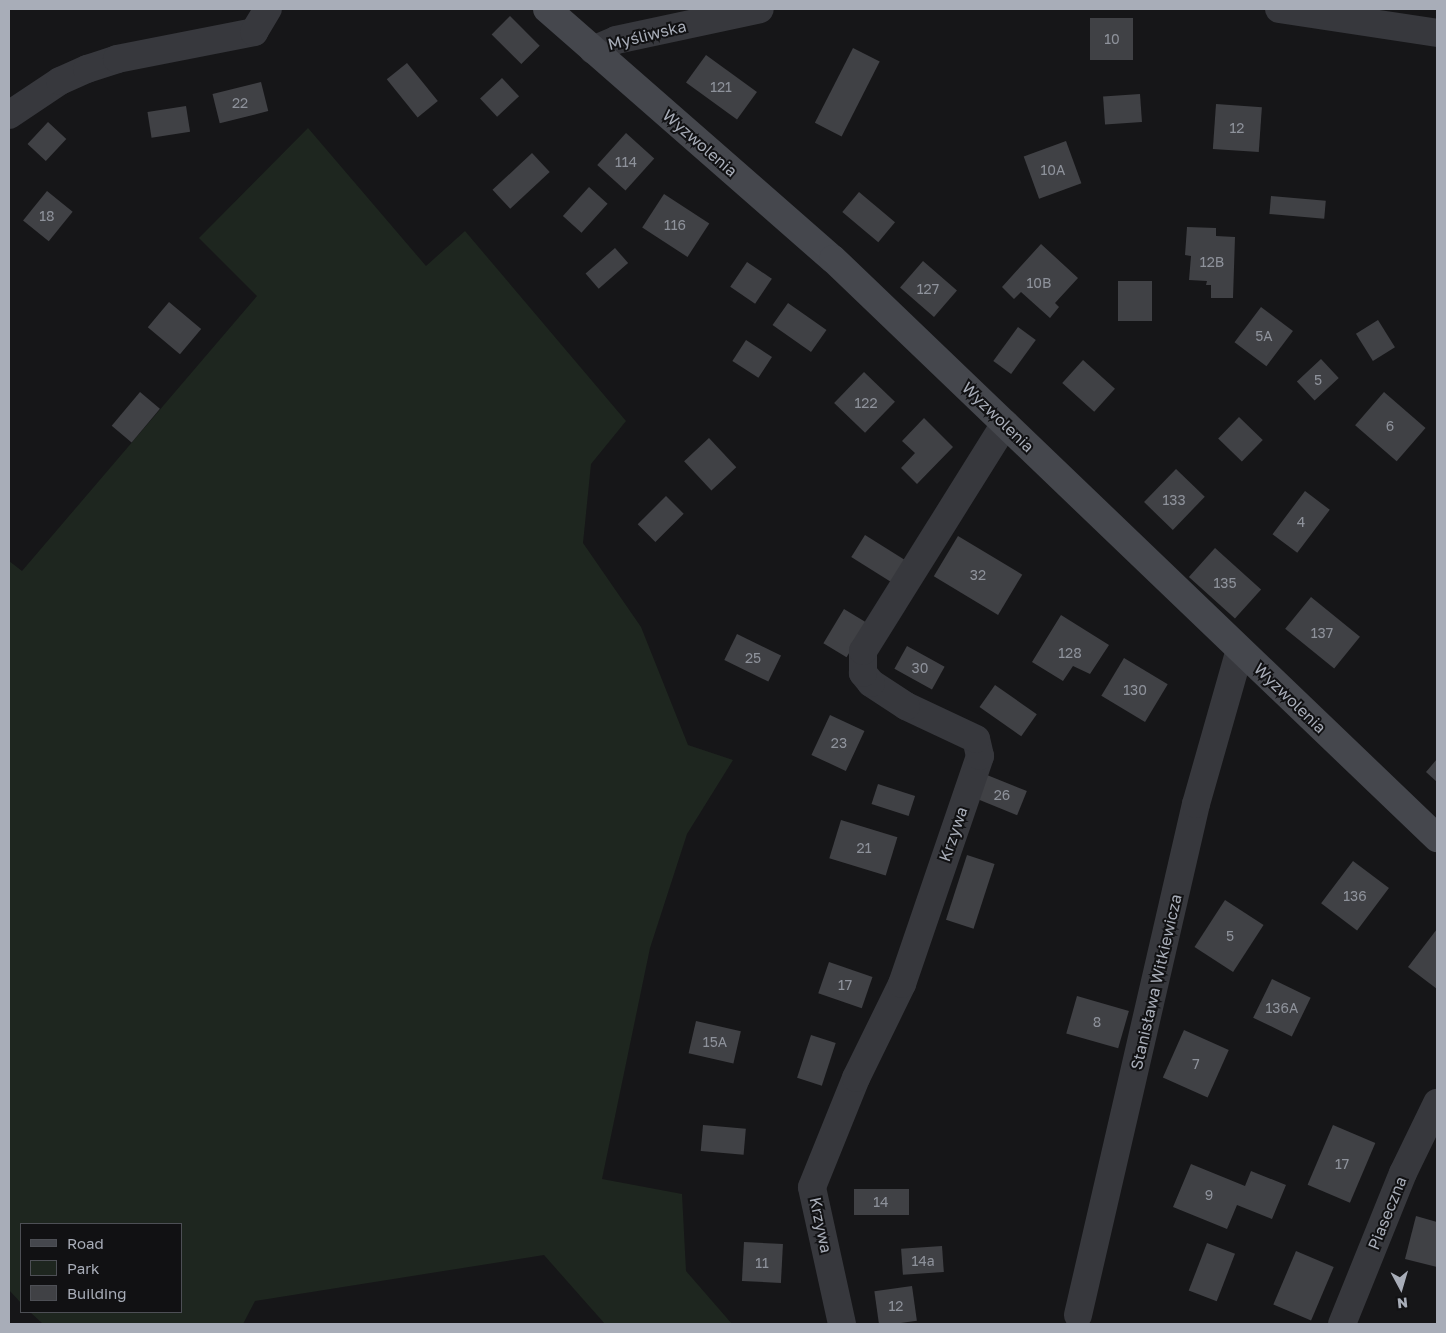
<!DOCTYPE html>
<html>
<head>
<meta charset="utf-8">
<style>
	body { margin:0 }
	#map { position:relative; width:1446px; height:1333px; overflow:hidden; background:#161618; font-family:"Golos Text",sans-serif }
	div>[style] { position:absolute }
	[style*='--x'] { left:calc(var(--x)*1px); top:calc(var(--y)*1px); width:calc(var(--w)*1px); rotate:calc(var(--a)*1deg) }
	.green>* { inset:0; background:#1e261f }
	.building>* { inset:0; background:#404145; transform-origin:0 0 }
	.street>* { height:28px; margin:-14px; padding:0 14px; transform-origin:14px; border-radius:14px; background:#37383d }
	.secondary>* { height:28px; margin:-14px; padding:0 14px; transform-origin:14px; border-radius:14px; background:#45474d }
	span { translate:-50% -50%; white-space:nowrap; text-align:center; line-height:1.15; -webkit-text-stroke:4px #111113; paint-order:stroke }
	.number-label { font-size:14px; color:#8e929b }
	.number-label span { -webkit-text-stroke-width:0 }
	.street-label { font-size:16px; color:#a8adb8 }
	.frame { position:absolute; inset:0; border:10px solid #a8adb8; pointer-events:none }
	.legend { position:absolute; left:20px; top:1223px; width:162px; height:90px; box-sizing:border-box; background:#111113; border:1px solid #4d4f55; margin:0; padding:6px 9px; list-style:none; font-size:15px; color:#a8adb8 }
	.legend li { display:flex; align-items:center; gap:10px; height:25px }
	.legend b { width:25px; border:1px solid #4d4f55 }
	.north { position:absolute; left:1376px; top:1263px; width:50px; height:50px; -webkit-text-stroke:4px #111113; paint-order:stroke; rotate:174deg; font-size:14px; font-weight:700; line-height:20px; text-align:center; color:#a8adb8 }
	.north::after { content:''; display:block; margin:auto; width:18px; height:22px; background:#a8adb8; clip-path:polygon(50% 0,100% 100%,50% 72%,0 100%) }
</style>
</head>
<body>
<div id="map">
	<div class="green">
		<div style="clip-path:polygon(308px 128px,426px 266px,465px 231px,626px 421px,591px 464px,583px 543px,641px 627px,688px 745px,733px 760px,687px 834px,650px 948px,602px 1179px,682px 1194px,686px 1271px,732px 1324px,605px 1324px,544px 1255px,255px 1301px,243px 1324px,43px 1324px,30px 1312px,181px 1312px,181px 1224px,21px 1224px,21px 1303px,9px 1290px,9px 561px,22px 571px,257px 296px,199px 238px)"></div>
	</div>
	<div class="building">
		<div style="left:510px;top:16px;width:42px;height:26px;rotate:45deg"></div>
		<div style="left:1090px;top:18px;width:43px;height:42px"></div>
		<div style="left:853px;top:48px;width:30px;height:84px;rotate:27deg"></div>
		<div style="left:706px;top:55px;width:63px;height:34px;rotate:36deg"></div>
		<div style="left:407px;top:63px;width:49px;height:26px;rotate:51deg"></div>
		<div style="left:502px;top:78px;width:25px;height:30px;rotate:47deg"></div>
		<div style="left:261px;top:82px;width:30px;height:50px;rotate:76deg"></div>
		<div style="left:1140px;top:94px;width:28px;height:37px;rotate:86deg"></div>
		<div style="left:1216px;top:104px;width:46px;height:45px;rotate:4deg"></div>
		<div style="left:186px;top:106px;width:26px;height:39px;rotate:81deg"></div>
		<div style="left:48px;top:122px;width:25px;height:30px;rotate:43deg"></div>
		<div style="left:626px;top:133px;width:38px;height:43px;rotate:42deg"></div>
		<div style="left:1066px;top:141px;width:45px;height:45px;rotate:70deg"></div>
		<div style="left:532px;top:153px;width:26px;height:54px;rotate:47deg"></div>
		<div style="left:589px;top:187px;width:25px;height:39px;rotate:42deg"></div>
		<div style="left:47px;top:191px;width:33px;height:38px;rotate:39deg"></div>
		<div style="left:859px;top:192px;width:47px;height:26px;rotate:40deg"></div>
		<div style="left:664px;top:194px;width:54px;height:40px;rotate:33deg"></div>
		<div style="left:1271px;top:196px;width:55px;height:18px;rotate:5deg"></div>
		<div style="clip-path:polygon(1187px 227px,1216px 228px,1216px 236px,1235px 237px,1233px 298px,1211px 298px,1211px 285px,1206px 285px,1207px 281px,1189px 280px,1191px 256px,1185px 255px)"></div>
		<div style="clip-path:polygon(1041px 244px,1078px 278px,1055px 303px,1059px 307px,1050px 318px,1021px 292px,1014px 299px,1002px 287px)"></div>
		<div style="left:615px;top:248px;width:20px;height:39px;rotate:49deg"></div>
		<div style="left:923px;top:261px;width:45px;height:35px;rotate:41deg"></div>
		<div style="left:747px;top:262px;width:30px;height:30px;rotate:34deg"></div>
		<div style="left:1152px;top:281px;width:40px;height:34px;rotate:90deg"></div>
		<div style="left:169px;top:302px;width:42px;height:33px;rotate:40deg"></div>
		<div style="left:788px;top:303px;width:47px;height:27px;rotate:35deg"></div>
		<div style="left:1261px;top:307px;width:40px;height:44px;rotate:37deg"></div>
		<div style="left:1378px;top:320px;width:32px;height:26px;rotate:58deg"></div>
		<div style="left:1018px;top:327px;width:22px;height:42px;rotate:36deg"></div>
		<div style="left:746px;top:340px;width:31px;height:25px;rotate:33deg"></div>
		<div style="left:1321px;top:359px;width:26px;height:33px;rotate:47deg"></div>
		<div style="left:1083px;top:360px;width:43px;height:31px;rotate:42deg"></div>
		<div style="left:864px;top:372px;width:43px;height:43px;rotate:44deg"></div>
		<div style="left:140px;top:392px;width:26px;height:44px;rotate:40deg"></div>
		<div style="left:1384px;top:392px;width:55px;height:44px;rotate:41deg"></div>
		<div style="left:1239px;top:417px;width:33px;height:30px;rotate:44deg"></div>
		<div style="clip-path:polygon(924px 418px,953px 447px,917px 484px,901px 468px,915px 453px,902px 441px)"></div>
		<div style="left:709px;top:438px;width:40px;height:34px;rotate:47deg"></div>
		<div style="left:1176px;top:469px;width:40px;height:46px;rotate:44deg"></div>
		<div style="left:1305px;top:491px;width:31px;height:54px;rotate:37deg"></div>
		<div style="left:666px;top:496px;width:25px;height:40px;rotate:45deg"></div>
		<div style="left:865px;top:535px;width:47px;height:26px;rotate:32deg"></div>
		<div style="left:958px;top:536px;width:75px;height:47px;rotate:31deg"></div>
		<div style="left:1215px;top:548px;width:62px;height:39px;rotate:42deg"></div>
		<div style="left:1311px;top:597px;width:63px;height:41px;rotate:39deg"></div>
		<div style="left:844px;top:609px;width:27px;height:40px;rotate:31deg"></div>
		<div style="clip-path:polygon(1061px 615px,1109px 645px,1090px 674px,1073px 666px,1063px 681px,1032px 662px)"></div>
		<div style="left:737px;top:634px;width:49px;height:29px;rotate:26deg"></div>
		<div style="left:907px;top:646px;width:43px;height:26px;rotate:29deg"></div>
		<div style="left:1124px;top:658px;width:51px;height:44px;rotate:31deg"></div>
		<div style="left:995px;top:685px;width:51px;height:27px;rotate:35deg"></div>
		<div style="left:830px;top:715px;width:38px;height:44px;rotate:25deg"></div>
		<div style="clip-path:polygon(1437px 759px,1437px 782px,1426px 772px)"></div>
		<div style="left:987px;top:775px;width:43px;height:26px;rotate:22deg"></div>
		<div style="left:878px;top:784px;width:39px;height:21px;rotate:18deg"></div>
		<div style="left:841px;top:820px;width:59px;height:40px;rotate:17deg"></div>
		<div style="left:967px;top:855px;width:29px;height:68px;rotate:18deg"></div>
		<div style="left:1353px;top:861px;width:45px;height:53px;rotate:37deg"></div>
		<div style="left:1225px;top:900px;width:46px;height:56px;rotate:33deg"></div>
		<div style="clip-path:polygon(1437px 929px,1437px 989px,1408px 967px)"></div>
		<div style="left:829px;top:962px;width:46px;height:33px;rotate:19deg"></div>
		<div style="left:1272px;top:979px;width:43px;height:43px;rotate:26deg"></div>
		<div style="left:1077px;top:996px;width:54px;height:39px;rotate:16deg"></div>
		<div style="left:696px;top:1021px;width:46px;height:33px;rotate:13deg"></div>
		<div style="left:1184px;top:1030px;width:49px;height:52px;rotate:24deg"></div>
		<div style="left:811px;top:1035px;width:26px;height:45px;rotate:18deg"></div>
		<div style="left:703px;top:1125px;width:43px;height:26px;rotate:5deg"></div>
		<div style="left:1333px;top:1125px;width:46px;height:65px;rotate:23deg"></div>
		<div style="clip-path:polygon(1191px 1164px,1245px 1186px,1251px 1171px,1286px 1185px,1272px 1219px,1237px 1205px,1227px 1229px,1173px 1207px)"></div>
		<div style="left:854px;top:1189px;width:55px;height:26px"></div>
		<div style="clip-path:polygon(1416px 1216px,1437px 1222px,1437px 1267px,1405px 1259px)"></div>
		<div style="left:744px;top:1242px;width:39px;height:39px;rotate:3deg"></div>
		<div style="left:1207px;top:1243px;width:30px;height:51px;rotate:21deg"></div>
		<div style="left:942px;top:1246px;width:26px;height:41px;rotate:86deg"></div>
		<div style="left:1296px;top:1251px;width:41px;height:58px;rotate:23deg"></div>
		<div style="left:912px;top:1286px;width:35px;height:38px;rotate:82deg"></div>
	</div>
	<div class="street">
		<div style="--x:1279;--y:9;--w:160;--a:8.6"></div>
		<div style="--x:593;--y:50;--w:25;--a:-23"></div>
		<div style="--x:616;--y:40;--w:147;--a:-12.1"></div>
		<div style="--x:9;--y:115;--w:61;--a:-33.7"></div>
		<div style="--x:60;--y:81;--w:30;--a:-24"></div>
		<div style="--x:87;--y:69;--w:32;--a:-18"></div>
		<div style="--x:117;--y:59;--w:140;--a:-11.1"></div>
		<div style="--x:254;--y:32;--w:27;--a:-59"></div>
		<div style="--x:1078;--y:1315;--w:524;--a:-77"></div>
		<div style="--x:1196;--y:804;--w:160;--a:-74.1"></div>
		<div style="--x:842;--y:1324;--w:140;--a:-102.4"></div>
		<div style="--x:812;--y:1187;--w:118;--a:-68"></div>
		<div style="--x:856;--y:1078;--w:105;--a:-63.9"></div>
		<div style="--x:902;--y:984;--w:241;--a:-71.1"></div>
		<div style="--x:980;--y:756;--w:17;--a:-103"></div>
		<div style="--x:976;--y:739;--w:77;--a:-154.8"></div>
		<div style="--x:906;--y:706;--w:42;--a:-146.7"></div>
		<div style="--x:871;--y:683;--w:13;--a:-129"></div>
		<div style="--x:863;--y:673;--w:22;--a:-90"></div>
		<div style="--x:863;--y:651;--w:268;--a:-58"></div>
		<div style="--x:1342;--y:1324;--w:163;--a:-68"></div>
		<div style="--x:1403;--y:1173;--w:78;--a:-64.1"></div>
	</div>
	<div class="secondary">
		<div style="--x:547;--y:9;--w:380;--a:41.2"></div>
		<div style="--x:833;--y:259;--w:837;--a:43.79"></div>
	</div>
	<div class="number-label">
		<span style="left:1112px;top:39px">10</span>
		<span style="left:721px;top:87px">121</span>
		<span style="left:240px;top:103px">22</span>
		<span style="left:1237px;top:128px">12</span>
		<span style="left:626px;top:162px">114</span>
		<span style="left:1053px;top:170px">10A</span>
		<span style="left:47px;top:216px">18</span>
		<span style="left:675px;top:225px">116</span>
		<span style="left:1212px;top:262px">12B</span>
		<span style="left:1039px;top:283px">10B</span>
		<span style="left:928px;top:289px">127</span>
		<span style="left:1264px;top:336px">5A</span>
		<span style="left:1318px;top:380px">5</span>
		<span style="left:866px;top:403px">122</span>
		<span style="left:1390px;top:426px">6</span>
		<span style="left:1174px;top:500px">133</span>
		<span style="left:1301px;top:522px">4</span>
		<span style="left:978px;top:575px">32</span>
		<span style="left:1225px;top:583px">135</span>
		<span style="left:1322px;top:633px">137</span>
		<span style="left:1070px;top:653px">128</span>
		<span style="left:753px;top:658px">25</span>
		<span style="left:920px;top:668px">30</span>
		<span style="left:1135px;top:690px">130</span>
		<span style="left:839px;top:743px">23</span>
		<span style="left:1002px;top:795px">26</span>
		<span style="left:864px;top:848px">21</span>
		<span style="left:1355px;top:896px">136</span>
		<span style="left:1230px;top:936px">5</span>
		<span style="left:845px;top:985px">17</span>
		<span style="left:1282px;top:1008px">136A</span>
		<span style="left:1097px;top:1022px">8</span>
		<span style="left:715px;top:1042px">15A</span>
		<span style="left:1196px;top:1064px">7</span>
		<span style="left:1342px;top:1164px">17</span>
		<span style="left:1209px;top:1195px">9</span>
		<span style="left:881px;top:1202px">14</span>
		<span style="left:923px;top:1261px">14a</span>
		<span style="left:762px;top:1263px">11</span>
		<span style="left:896px;top:1306px">12</span>
	</div>
	<div class="street-label">
		<span style="left:647px;top:35px;rotate:-14deg">Myśliwska</span>
		<span style="left:700px;top:143px;rotate:41deg">Wyzwolenia</span>
		<span style="left:998px;top:417px;rotate:44deg">Wyzwolenia</span>
		<span style="left:1290px;top:698px;rotate:44deg">Wyzwolenia</span>
		<span style="left:953px;top:834px;rotate:-71deg">Krzywa</span>
		<span style="left:1156px;top:982px;rotate:-77deg">Stanisława Witkiewicza</span>
		<span style="left:1387px;top:1213px;rotate:-68deg">Piaseczna</span>
		<span style="left:821px;top:1225px;rotate:78deg">Krzywa</span>
	</div>
	<div class="frame"></div>
	<ul class="legend">
	<li><b style="height:6px;background:#45474d"></b>Road</li>
	<li><b style="height:14px;background:#1e261f"></b>Park</li>
	<li><b style="height:14px;background:#404145"></b>Building</li>
	</ul>
	<div class="north">N</div>
</div>
</body>
</html>
